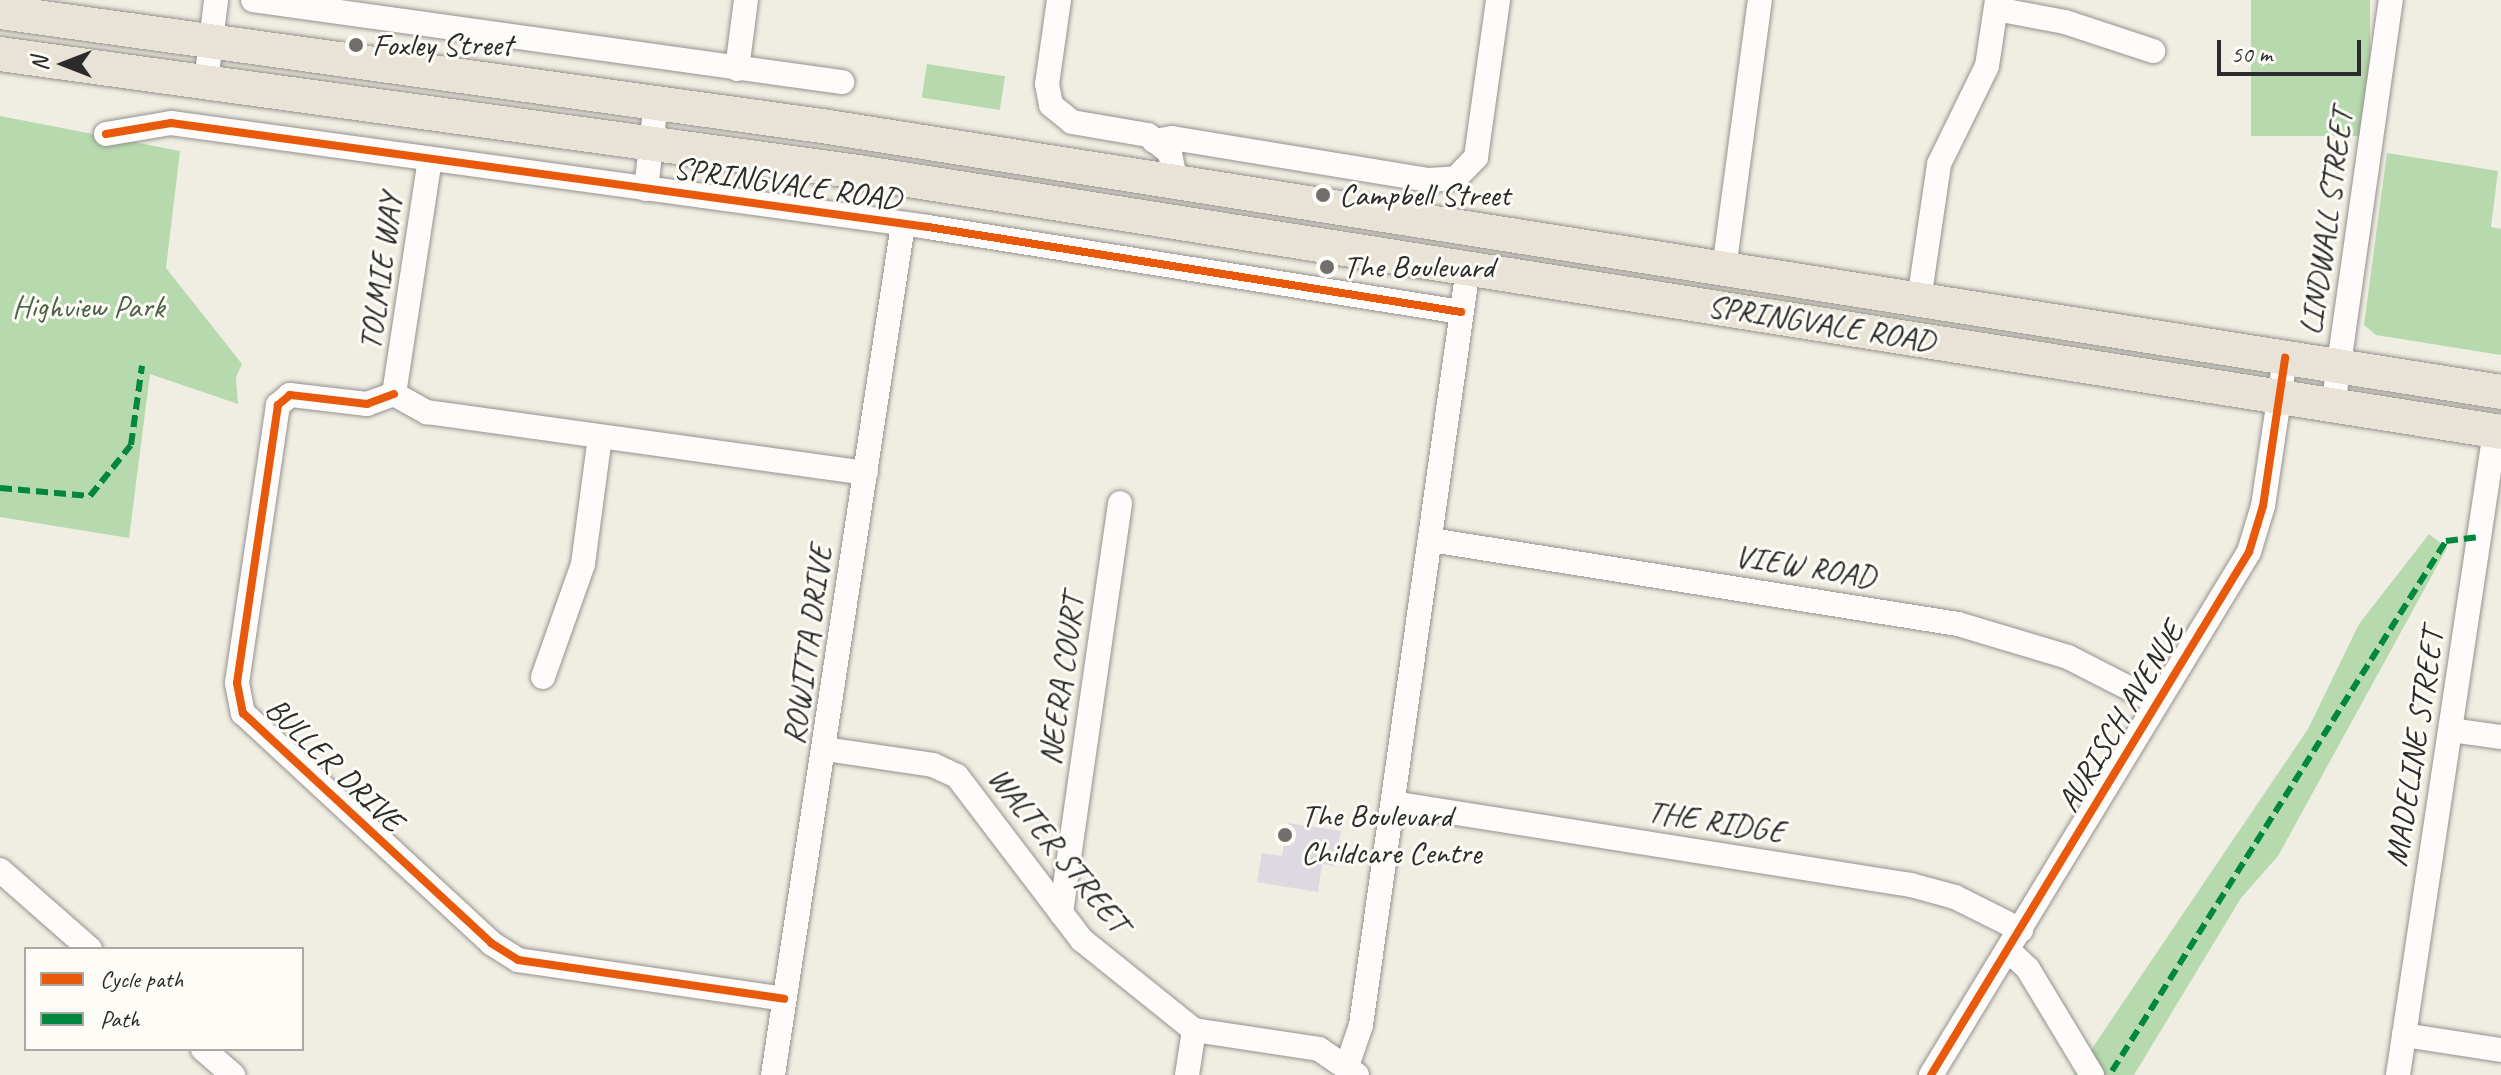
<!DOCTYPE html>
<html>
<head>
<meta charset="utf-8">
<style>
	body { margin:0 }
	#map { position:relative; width:2501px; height:1075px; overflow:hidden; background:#f0ede3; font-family:Caveat,sans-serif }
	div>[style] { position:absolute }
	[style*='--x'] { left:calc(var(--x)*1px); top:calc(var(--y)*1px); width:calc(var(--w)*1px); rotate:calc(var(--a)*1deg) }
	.green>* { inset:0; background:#b6d9ad; transform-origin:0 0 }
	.building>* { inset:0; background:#ddd9e1 }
	.roads { filter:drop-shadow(0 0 2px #94928d) drop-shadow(0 0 2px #94928d) }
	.minor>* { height:24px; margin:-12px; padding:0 12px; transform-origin:12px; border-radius:12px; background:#fdfcfb }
	.highway>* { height:34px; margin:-17px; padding:0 17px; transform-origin:17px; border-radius:17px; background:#e8e3d6 }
	.quiet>* { height:6px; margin-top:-3px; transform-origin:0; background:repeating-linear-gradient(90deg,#00873e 0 12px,transparent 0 18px) }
	.cycleway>* { height:8px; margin:-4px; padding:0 4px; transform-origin:4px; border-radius:4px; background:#e8590c }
	.dots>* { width:22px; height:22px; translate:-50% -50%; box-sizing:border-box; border:4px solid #fdfcf7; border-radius:50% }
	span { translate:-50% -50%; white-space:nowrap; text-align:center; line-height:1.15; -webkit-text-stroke:6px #fdfcf7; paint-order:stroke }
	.poi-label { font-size:32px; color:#2b2b2b }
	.left { translate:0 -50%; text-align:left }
	.street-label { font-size:32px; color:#2b2b2b }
	.park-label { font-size:32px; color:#4b6249 }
	.legend { position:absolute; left:24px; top:947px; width:280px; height:104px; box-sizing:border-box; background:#fdfcf7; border:2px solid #a9a8a5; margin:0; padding:10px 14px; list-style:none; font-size:24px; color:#2b2b2b }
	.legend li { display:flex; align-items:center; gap:16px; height:40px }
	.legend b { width:40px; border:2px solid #a9a8a5 }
	.north { position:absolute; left:24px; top:24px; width:80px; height:80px; -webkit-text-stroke:6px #fdfcf7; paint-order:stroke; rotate:270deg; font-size:22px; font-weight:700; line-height:32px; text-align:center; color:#2b2b2b }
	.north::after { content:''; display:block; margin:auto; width:28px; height:36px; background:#2b2b2b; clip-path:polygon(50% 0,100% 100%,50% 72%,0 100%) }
	.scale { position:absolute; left:2217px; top:40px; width:144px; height:36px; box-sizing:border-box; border:4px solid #2b2b2b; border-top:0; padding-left:10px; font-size:24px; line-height:28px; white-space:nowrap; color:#2b2b2b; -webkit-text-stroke:6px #fdfcf7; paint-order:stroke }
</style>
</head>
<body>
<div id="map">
	<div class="green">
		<div style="left:2251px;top:0;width:119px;height:136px"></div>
		<div style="left:927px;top:64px;width:79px;height:34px;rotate:9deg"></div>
		<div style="clip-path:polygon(0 116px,180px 151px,166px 268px,242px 364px,236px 377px,238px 404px,150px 374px,129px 538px,0 517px)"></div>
		<div style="clip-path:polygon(2387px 153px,2498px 171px,2491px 227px,2501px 229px,2501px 355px,2376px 335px,2364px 325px)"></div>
		<div style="clip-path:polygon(2429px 534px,2447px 548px,2278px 856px,2241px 898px,2134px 1075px,2074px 1075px,2308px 729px,2359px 624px)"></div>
	</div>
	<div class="building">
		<div style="clip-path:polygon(1288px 823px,1341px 831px,1335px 866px,1322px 864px,1318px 892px,1257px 882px,1262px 853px,1282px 856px)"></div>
	</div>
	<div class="roads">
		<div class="minor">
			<div style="--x:253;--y:0;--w:595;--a:7.93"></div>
			<div style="--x:1059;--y:0;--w:85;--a:98.1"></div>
			<div style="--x:1047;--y:84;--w:21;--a:79"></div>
			<div style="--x:1051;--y:105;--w:27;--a:39"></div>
			<div style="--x:1072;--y:122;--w:77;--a:9.7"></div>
			<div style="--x:1148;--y:135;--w:28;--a:39"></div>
			<div style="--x:1170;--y:153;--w:31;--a:79"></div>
			<div style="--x:1996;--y:9;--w:70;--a:10.7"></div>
			<div style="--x:2065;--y:22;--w:93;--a:18.2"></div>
			<div style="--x:737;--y:69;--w:70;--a:-82.6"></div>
			<div style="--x:206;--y:82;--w:83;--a:-83"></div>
			<div style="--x:106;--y:134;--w:66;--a:-9.6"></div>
			<div style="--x:171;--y:123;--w:764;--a:7.82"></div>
			<div style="--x:928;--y:227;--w:540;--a:9.06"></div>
			<div style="--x:1154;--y:141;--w:18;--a:-9"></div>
			<div style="--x:1172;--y:138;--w:260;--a:9.3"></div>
			<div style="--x:1429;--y:180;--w:27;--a:-4"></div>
			<div style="--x:1456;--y:178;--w:29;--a:-46"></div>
			<div style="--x:1476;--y:157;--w:159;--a:-82"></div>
			<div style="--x:646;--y:189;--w:88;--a:-83.4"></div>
			<div style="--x:1724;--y:269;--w:271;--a:-82.4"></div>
			<div style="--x:1919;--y:300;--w:137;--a:-81.6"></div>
			<div style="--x:1939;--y:164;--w:109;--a:-63.9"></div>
			<div style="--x:1987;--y:66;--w:67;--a:-81.4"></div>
			<div style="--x:394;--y:394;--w:29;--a:160"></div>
			<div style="--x:367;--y:404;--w:78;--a:-173.3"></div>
			<div style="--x:290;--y:395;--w:16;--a:140"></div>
			<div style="--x:278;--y:405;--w:281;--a:98.4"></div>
			<div style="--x:237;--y:683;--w:31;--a:79"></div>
			<div style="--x:243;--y:713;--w:338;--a:42.8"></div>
			<div style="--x:491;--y:943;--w:32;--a:32"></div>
			<div style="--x:518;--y:960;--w:269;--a:8.3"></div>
			<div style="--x:394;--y:394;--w:38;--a:29"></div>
			<div style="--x:427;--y:412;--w:443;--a:7.9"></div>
			<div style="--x:394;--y:394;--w:238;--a:-81.3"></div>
			<div style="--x:2333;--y:406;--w:410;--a:-81.9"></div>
			<div style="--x:1431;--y:540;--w:534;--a:9.06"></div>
			<div style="--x:1958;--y:624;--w:115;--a:16.7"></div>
			<div style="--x:2068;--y:657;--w:99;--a:27.1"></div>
			<div style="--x:543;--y:677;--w:120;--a:-70.5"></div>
			<div style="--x:583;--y:564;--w:128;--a:-82.4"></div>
			<div style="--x:2451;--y:730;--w:50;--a:8"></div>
			<div style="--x:825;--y:749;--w:109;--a:8.4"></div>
			<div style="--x:933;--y:765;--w:26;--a:25"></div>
			<div style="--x:957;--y:776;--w:206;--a:52.7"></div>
			<div style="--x:1082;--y:940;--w:144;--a:38.8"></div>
			<div style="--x:1194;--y:1030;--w:126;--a:8.6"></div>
			<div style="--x:1319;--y:1049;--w:46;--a:34.4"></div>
			<div style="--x:1393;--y:803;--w:524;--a:9"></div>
			<div style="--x:1911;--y:885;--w:46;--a:15.3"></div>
			<div style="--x:1955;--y:897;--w:74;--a:26.6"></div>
			<div style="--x:0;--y:870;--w:120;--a:41.3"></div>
			<div style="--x:1061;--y:913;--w:414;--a:-81.8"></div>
			<div style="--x:2009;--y:951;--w:26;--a:43"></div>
			<div style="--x:2028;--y:969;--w:124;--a:58.9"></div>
			<div style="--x:2404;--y:1035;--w:98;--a:8.8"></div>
			<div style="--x:203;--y:1049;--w:40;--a:41"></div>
			<div style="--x:1347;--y:1066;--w:43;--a:-71.1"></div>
			<div style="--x:1361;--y:1025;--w:765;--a:-81.95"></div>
			<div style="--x:773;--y:1075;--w:861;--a:-81.31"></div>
			<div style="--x:1187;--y:1075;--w:46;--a:-81.2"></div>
			<div style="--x:1931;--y:1075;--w:612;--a:-58.7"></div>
			<div style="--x:2249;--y:552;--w:48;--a:-73.1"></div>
			<div style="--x:2263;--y:506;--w:150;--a:-81.5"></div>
			<div style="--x:2398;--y:1075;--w:651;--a:-81.43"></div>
		</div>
		<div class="highway">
			<div style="--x:0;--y:12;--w:830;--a:7.9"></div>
			<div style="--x:822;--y:126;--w:1700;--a:9"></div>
			<div style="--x:0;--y:54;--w:866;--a:7.83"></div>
			<div style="--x:858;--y:172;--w:1663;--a:8.99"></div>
		</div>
	</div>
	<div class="quiet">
		<div style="--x:0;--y:488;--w:90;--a:5.1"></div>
		<div style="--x:90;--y:496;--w:65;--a:-51.2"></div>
		<div style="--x:131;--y:445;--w:80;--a:-82.1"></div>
		<div style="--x:2112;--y:1071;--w:626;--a:-57.78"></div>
		<div style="--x:2446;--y:541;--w:33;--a:-7"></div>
	</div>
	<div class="cycleway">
		<div style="--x:106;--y:134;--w:66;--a:-9.6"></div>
		<div style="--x:171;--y:123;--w:764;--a:7.82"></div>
		<div style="--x:928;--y:227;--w:540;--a:9.06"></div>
		<div style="--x:394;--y:394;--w:29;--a:160"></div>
		<div style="--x:367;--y:404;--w:78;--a:-173.3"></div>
		<div style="--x:290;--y:395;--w:16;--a:140"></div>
		<div style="--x:278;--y:405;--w:281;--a:98.4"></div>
		<div style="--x:237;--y:683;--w:31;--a:79"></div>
		<div style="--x:243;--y:713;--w:338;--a:42.8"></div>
		<div style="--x:491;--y:943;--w:32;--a:32"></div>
		<div style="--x:518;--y:960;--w:269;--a:8.3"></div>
		<div style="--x:1931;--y:1075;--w:612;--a:-58.7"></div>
		<div style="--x:2249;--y:552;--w:48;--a:-73.1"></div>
		<div style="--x:2263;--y:506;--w:150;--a:-81.5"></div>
	</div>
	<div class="dots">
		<div style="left:356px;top:45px;background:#706f6b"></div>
		<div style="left:1323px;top:195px;background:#706f6b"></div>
		<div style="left:1327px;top:267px;background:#706f6b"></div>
		<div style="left:1285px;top:835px;background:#706f6b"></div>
	</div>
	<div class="poi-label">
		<span class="left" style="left:372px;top:45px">Foxley Street</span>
		<span class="left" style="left:1339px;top:195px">Campbell Street</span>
		<span class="left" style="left:1343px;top:267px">The Boulevard</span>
		<span class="left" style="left:1301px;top:835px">The Boulevard<br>Childcare Centre</span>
	</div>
	<div class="street-label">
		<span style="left:787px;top:184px;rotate:8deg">SPRINGVALE ROAD</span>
		<span style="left:2327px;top:222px;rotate:-82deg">LINDWALL STREET</span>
		<span style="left:381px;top:272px;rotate:-82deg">TOLMIE WAY</span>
		<span style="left:1821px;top:324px;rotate:9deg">SPRINGVALE ROAD</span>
		<span style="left:1805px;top:567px;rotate:9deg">VIEW ROAD</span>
		<span style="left:808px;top:645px;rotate:-82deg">ROWITTA DRIVE</span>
		<span style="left:1062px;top:680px;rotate:-82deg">NEERA COURT</span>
		<span style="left:2121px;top:717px;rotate:-59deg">AURISCH AVENUE</span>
		<span style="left:2415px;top:748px;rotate:-81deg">MADELINE STREET</span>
		<span style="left:334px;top:765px;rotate:44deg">BULLER DRIVE</span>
		<span style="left:1716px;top:822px;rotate:9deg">THE RIDGE</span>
		<span style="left:1058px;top:850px;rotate:51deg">WALTER STREET</span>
	</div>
	<div class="park-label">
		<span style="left:88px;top:307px">Highview Park</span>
	</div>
	<ul class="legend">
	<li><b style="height:10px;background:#e8590c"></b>Cycle path</li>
	<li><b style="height:10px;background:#00873e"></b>Path</li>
	</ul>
	<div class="north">N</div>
	<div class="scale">50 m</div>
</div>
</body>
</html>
